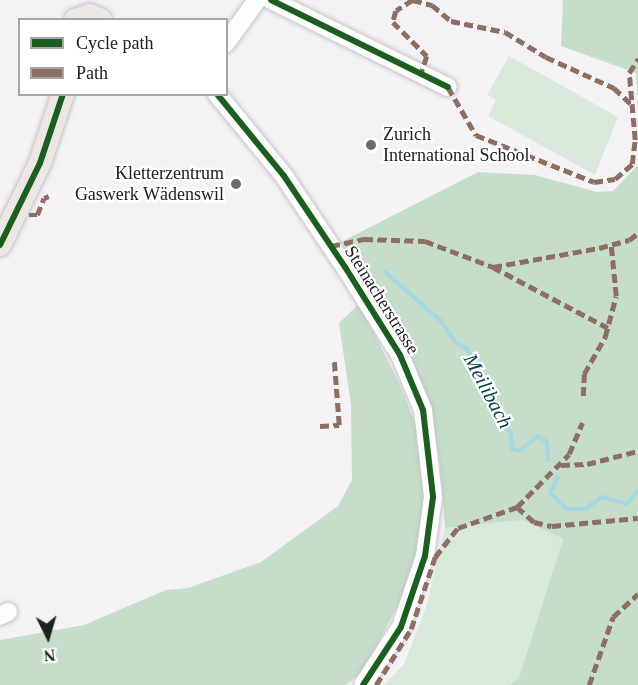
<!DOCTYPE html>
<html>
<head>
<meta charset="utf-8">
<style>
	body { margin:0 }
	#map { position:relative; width:638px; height:685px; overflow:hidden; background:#f5f2f6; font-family:"Times New Roman",serif }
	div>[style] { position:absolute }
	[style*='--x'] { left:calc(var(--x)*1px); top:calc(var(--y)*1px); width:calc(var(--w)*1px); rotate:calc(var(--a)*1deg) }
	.green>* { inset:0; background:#d8e8da }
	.forest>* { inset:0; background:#c5ddc9 }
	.stream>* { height:4px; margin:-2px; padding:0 2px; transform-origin:2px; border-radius:2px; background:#a7d7e2 }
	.roads { filter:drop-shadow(0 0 2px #c5c3c6) drop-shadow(0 0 2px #c5c3c6) }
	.minor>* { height:18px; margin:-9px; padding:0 9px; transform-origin:9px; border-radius:9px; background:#fefdfe }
	.major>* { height:22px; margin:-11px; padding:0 11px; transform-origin:11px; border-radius:11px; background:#ece6e5 }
	.quiet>* { height:4.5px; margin-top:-2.25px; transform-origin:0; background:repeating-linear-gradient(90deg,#8d6e63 0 9px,transparent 0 13.5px) }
	.cycleway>* { height:6px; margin:-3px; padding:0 3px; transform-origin:3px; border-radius:3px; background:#1b5e20 }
	.dots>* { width:16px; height:16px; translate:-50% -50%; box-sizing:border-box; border:3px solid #fff; border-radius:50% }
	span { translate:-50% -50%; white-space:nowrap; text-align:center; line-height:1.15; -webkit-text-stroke:4.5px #fff; paint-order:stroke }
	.poi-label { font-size:18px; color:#212021 }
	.left { translate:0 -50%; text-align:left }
	.right { translate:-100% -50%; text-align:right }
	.street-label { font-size:18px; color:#212021 }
	.water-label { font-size:20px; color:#00424d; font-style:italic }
	.legend { position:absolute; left:18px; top:18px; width:210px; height:78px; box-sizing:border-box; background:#fff; border:2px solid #a6a6a6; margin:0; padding:8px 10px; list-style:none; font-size:18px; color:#212021 }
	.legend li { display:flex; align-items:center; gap:12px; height:30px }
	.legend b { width:30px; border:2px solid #a6a6a6 }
	.north { position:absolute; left:18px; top:607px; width:60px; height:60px; -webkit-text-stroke:4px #fff; paint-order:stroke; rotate:175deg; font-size:16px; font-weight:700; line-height:24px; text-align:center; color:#212021 }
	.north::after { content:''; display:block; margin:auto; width:21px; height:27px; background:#212021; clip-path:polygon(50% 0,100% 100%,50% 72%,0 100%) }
</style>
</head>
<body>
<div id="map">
	<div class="green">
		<div style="clip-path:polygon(509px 56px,618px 117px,595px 175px,488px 116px,496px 100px,487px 95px)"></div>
		<div style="clip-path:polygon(523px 520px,563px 539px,519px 679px,510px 685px,384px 685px,404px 664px,426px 607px,445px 528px)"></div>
	</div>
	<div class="forest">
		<div style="clip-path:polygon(563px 0,638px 0,638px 107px,636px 73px,561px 46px)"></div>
		<div style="clip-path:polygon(638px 165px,638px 685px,510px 685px,519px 678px,563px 539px,523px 520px,445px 528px,439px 455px,415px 378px,380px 296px,341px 242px,478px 172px,535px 175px,597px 192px,613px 191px)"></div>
		<div style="clip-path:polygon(359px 304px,399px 383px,429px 457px,419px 563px,365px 669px,346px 685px,0 685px,0 640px,84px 625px,166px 590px,188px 588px,261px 562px,338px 506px,352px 480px,351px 405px,339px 323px)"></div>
	</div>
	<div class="stream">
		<div style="--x:385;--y:272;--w:74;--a:41.2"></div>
		<div style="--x:441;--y:321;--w:25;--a:56"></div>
		<div style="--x:455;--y:342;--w:14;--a:30"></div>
		<div style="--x:467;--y:349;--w:47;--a:60.7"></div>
		<div style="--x:490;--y:390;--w:29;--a:74"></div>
		<div style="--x:498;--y:418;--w:19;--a:47"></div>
		<div style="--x:511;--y:432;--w:17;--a:87"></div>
		<div style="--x:512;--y:449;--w:7;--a:16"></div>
		<div style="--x:519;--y:451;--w:24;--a:-38"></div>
		<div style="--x:538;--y:436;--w:11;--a:34"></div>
		<div style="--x:547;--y:442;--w:18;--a:87"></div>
		<div style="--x:558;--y:477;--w:18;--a:117"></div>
		<div style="--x:550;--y:493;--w:23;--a:43"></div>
		<div style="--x:567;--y:509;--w:18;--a:0"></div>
		<div style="--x:585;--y:509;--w:21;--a:-35"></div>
		<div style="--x:602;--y:497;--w:26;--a:16"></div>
		<div style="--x:627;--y:504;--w:17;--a:-50"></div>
	</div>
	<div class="roads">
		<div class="minor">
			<div style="--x:271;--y:0;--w:197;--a:26.2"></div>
			<div style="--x:226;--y:43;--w:53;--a:-54.2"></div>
			<div style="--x:217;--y:94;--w:106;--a:50.7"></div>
			<div style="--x:284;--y:176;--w:110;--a:56.2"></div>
			<div style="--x:345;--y:267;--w:104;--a:58"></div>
			<div style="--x:400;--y:355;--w:60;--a:67.3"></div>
			<div style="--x:423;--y:410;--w:88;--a:83.4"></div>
			<div style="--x:433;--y:497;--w:60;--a:97.7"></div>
			<div style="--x:425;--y:556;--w:75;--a:108.7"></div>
			<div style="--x:401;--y:627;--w:69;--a:123.2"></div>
			<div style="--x:0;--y:616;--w:9;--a:-27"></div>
		</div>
		<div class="major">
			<div style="--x:75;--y:20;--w:16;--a:-18"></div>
			<div style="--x:90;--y:15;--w:12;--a:24"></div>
			<div style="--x:0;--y:245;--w:91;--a:-64"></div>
			<div style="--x:40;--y:163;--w:73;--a:-71.6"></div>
		</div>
	</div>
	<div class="quiet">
		<div style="--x:413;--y:0;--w:20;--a:15"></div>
		<div style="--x:432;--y:5;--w:25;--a:40"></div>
		<div style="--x:451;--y:21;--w:55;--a:11.5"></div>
		<div style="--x:505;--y:32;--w:48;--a:31.4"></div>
		<div style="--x:546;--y:57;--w:75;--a:24.5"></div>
		<div style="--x:614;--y:88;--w:25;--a:43"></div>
		<div style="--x:413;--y:0;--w:20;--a:147"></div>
		<div style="--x:396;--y:11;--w:11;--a:105"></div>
		<div style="--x:393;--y:22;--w:48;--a:45"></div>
		<div style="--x:427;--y:56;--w:19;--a:108"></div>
		<div style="--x:448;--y:87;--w:56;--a:59.7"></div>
		<div style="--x:476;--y:135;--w:127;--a:21.7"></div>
		<div style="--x:594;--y:182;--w:21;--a:-8"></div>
		<div style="--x:615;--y:179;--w:23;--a:-41"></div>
		<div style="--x:632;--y:164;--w:24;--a:-83"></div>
		<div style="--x:635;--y:140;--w:67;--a:-95.1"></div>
		<div style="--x:629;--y:73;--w:17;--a:-57"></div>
		<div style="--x:29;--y:215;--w:8;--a:0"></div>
		<div style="--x:37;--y:215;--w:18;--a:-68"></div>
		<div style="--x:44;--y:198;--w:5;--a:-22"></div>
		<div style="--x:331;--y:246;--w:34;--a:-12"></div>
		<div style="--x:364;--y:239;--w:61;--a:1.9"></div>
		<div style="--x:425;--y:241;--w:73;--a:20.9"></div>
		<div style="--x:493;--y:267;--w:130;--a:27.9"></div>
		<div style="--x:493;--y:267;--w:108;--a:-10.2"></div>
		<div style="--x:599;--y:248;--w:31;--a:-15"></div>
		<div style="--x:629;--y:240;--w:11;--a:-38"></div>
		<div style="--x:583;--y:396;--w:22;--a:-87"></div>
		<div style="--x:584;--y:374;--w:43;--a:-60.4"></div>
		<div style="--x:605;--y:337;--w:42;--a:-75"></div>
		<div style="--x:616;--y:296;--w:51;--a:-95.6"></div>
		<div style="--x:320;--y:426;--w:19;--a:-3"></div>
		<div style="--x:339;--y:425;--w:65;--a:-94.4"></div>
		<div style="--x:561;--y:465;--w:26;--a:-2"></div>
		<div style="--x:587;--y:464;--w:53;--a:-14.3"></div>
		<div style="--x:517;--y:507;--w:23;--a:41"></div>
		<div style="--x:534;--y:522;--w:18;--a:13"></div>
		<div style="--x:552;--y:526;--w:86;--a:-5.3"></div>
		<div style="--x:376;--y:685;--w:66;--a:-58"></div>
		<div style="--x:411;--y:629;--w:76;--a:-71.6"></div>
		<div style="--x:435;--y:557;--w:37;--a:-52"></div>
		<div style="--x:458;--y:528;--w:63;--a:-19.6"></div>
		<div style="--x:517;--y:507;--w:74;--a:-45.5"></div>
		<div style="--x:569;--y:454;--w:34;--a:-67"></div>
		<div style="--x:589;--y:685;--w:72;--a:-70.6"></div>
		<div style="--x:613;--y:617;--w:34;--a:-43"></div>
	</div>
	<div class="cycleway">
		<div style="--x:271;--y:0;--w:197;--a:26.2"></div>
		<div style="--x:217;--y:94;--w:106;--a:50.7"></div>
		<div style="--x:284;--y:176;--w:110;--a:56.2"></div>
		<div style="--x:345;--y:267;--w:104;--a:58"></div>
		<div style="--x:400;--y:355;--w:60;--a:67.3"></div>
		<div style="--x:423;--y:410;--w:88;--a:83.4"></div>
		<div style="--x:433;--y:497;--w:60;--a:97.7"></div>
		<div style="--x:425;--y:556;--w:75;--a:108.7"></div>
		<div style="--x:401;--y:627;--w:69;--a:123.2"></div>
		<div style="--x:0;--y:245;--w:91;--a:-64"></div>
		<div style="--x:40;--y:163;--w:73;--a:-71.6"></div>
	</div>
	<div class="dots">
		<div style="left:371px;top:145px;background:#6b6a6c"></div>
		<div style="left:236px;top:184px;background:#6b6a6c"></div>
	</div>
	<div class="poi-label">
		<span class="left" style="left:383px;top:145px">Zurich<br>International School</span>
		<span class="right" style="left:224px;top:184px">Kletterzentrum<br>Gaswerk Wädenswil</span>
	</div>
	<div class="street-label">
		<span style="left:382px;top:300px;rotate:58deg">Steinacherstrasse</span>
	</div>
	<div class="water-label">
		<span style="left:488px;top:391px;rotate:62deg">Meilibach</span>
	</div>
	<ul class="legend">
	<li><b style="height:8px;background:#1b5e20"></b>Cycle path</li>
	<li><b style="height:8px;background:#8d6e63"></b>Path</li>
	</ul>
	<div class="north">N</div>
</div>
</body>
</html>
